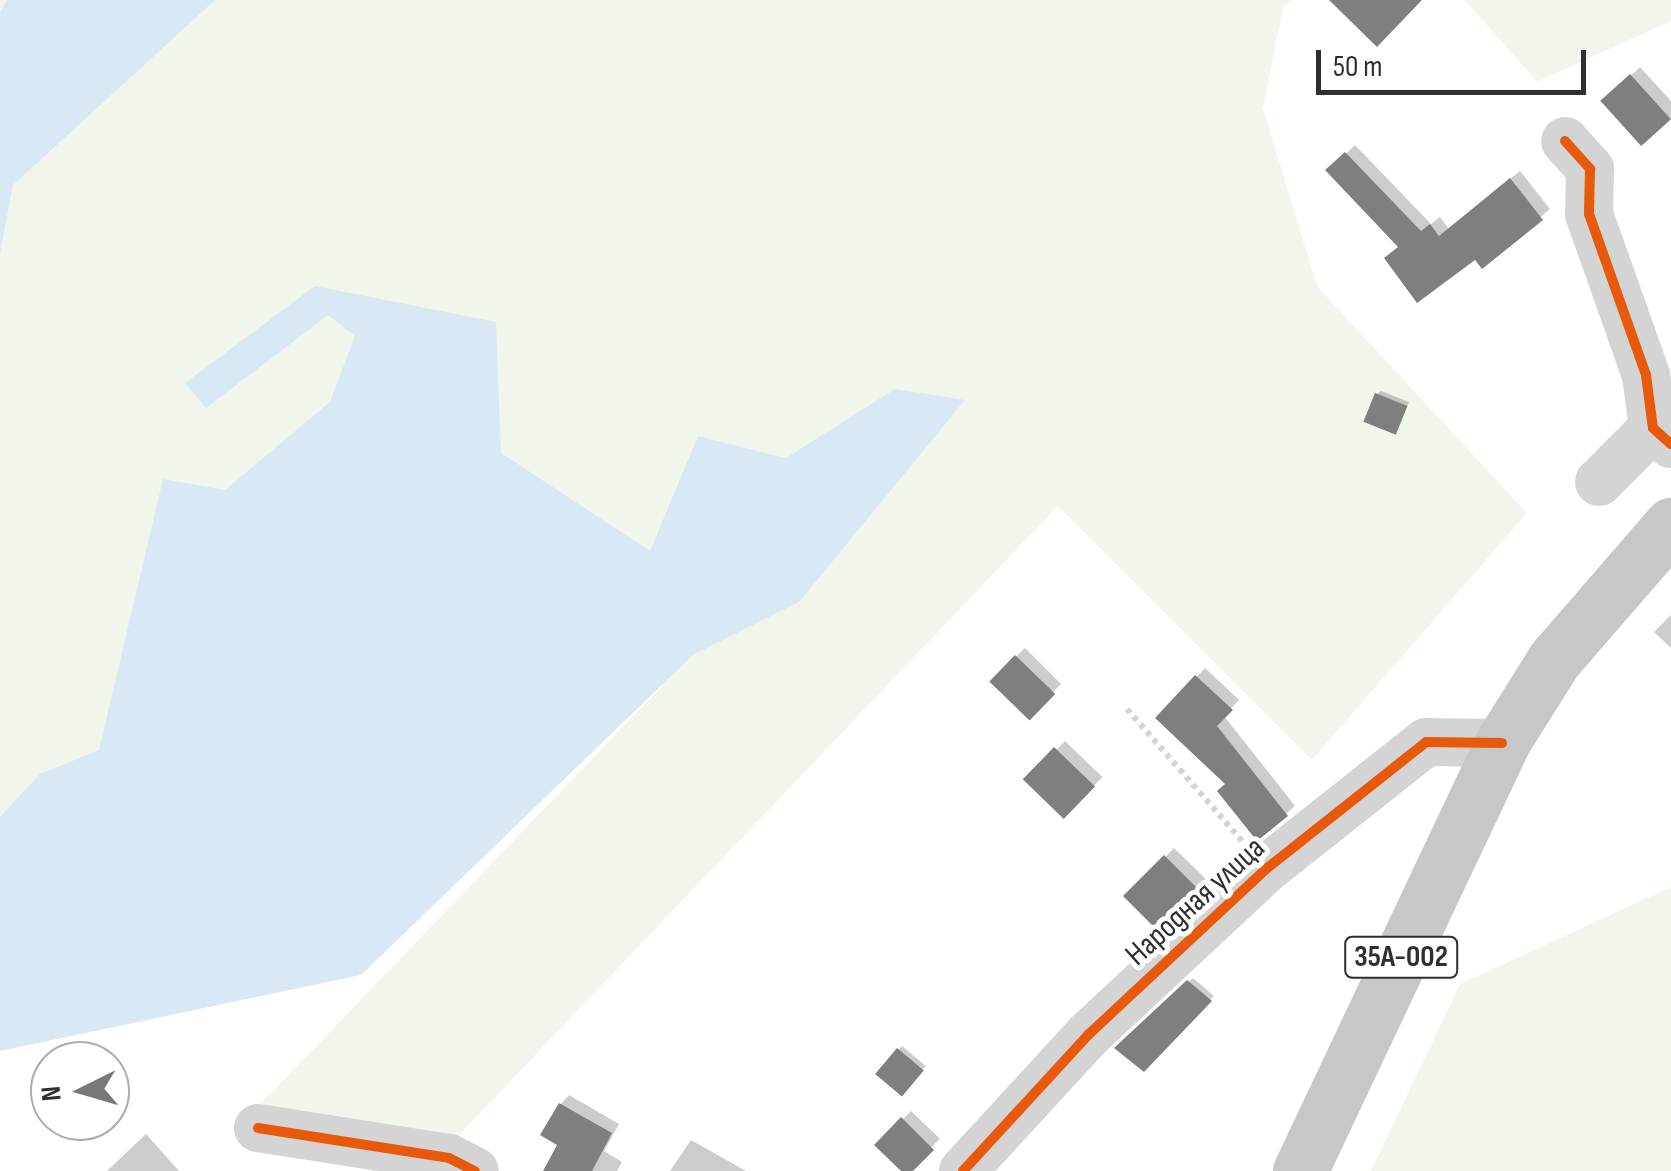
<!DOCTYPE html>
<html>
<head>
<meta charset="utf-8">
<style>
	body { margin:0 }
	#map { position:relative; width:1671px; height:1171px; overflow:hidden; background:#fff; font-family:"Sofia Sans Condensed",sans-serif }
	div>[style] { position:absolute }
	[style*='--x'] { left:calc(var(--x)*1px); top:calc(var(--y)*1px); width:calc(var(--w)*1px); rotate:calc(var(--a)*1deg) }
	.green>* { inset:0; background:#f1f6ec }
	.water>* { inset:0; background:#d8e8f4 }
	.shadow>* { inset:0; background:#0003; transform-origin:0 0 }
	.building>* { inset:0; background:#7f7f7f; transform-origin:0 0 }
	.path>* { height:6px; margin-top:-3px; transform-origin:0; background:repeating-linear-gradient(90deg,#d4d4d4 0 5px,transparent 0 10px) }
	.minor>* { height:48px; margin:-24px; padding:0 24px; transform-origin:24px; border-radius:24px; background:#d4d4d4 }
	.major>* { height:55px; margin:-27.5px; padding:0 27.5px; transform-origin:27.5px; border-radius:27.5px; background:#c7c7c7 }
	.cycleway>* { height:10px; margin:-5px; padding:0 5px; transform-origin:5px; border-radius:5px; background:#e8590c }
	span { translate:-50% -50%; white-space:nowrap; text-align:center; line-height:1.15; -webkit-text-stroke:10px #fff; paint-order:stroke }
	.shield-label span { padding:2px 8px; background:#fff; border:2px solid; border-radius:8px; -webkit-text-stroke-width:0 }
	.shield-label { font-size:30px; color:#2f2f2f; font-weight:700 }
	.street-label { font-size:32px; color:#2f2f2f }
	.north { position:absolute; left:30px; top:1041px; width:100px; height:100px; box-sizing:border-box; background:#fff; border:2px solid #acacac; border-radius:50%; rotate:265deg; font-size:28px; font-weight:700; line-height:40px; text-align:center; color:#2f2f2f }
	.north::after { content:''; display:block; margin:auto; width:35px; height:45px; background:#787878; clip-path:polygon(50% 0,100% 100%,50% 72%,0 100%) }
	.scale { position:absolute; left:1316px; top:50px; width:270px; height:45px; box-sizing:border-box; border:5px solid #2f2f2f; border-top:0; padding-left:12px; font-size:30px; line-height:35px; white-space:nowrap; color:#2f2f2f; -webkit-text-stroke:8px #fff; paint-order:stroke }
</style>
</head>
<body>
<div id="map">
	<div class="green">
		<div style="clip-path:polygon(0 0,1292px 0,1283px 8px,1263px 108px,1317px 286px,1527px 513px,1312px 760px,1058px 506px,425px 1171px,373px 1171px,249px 1116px,663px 685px,455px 529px,0 892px)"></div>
		<div style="clip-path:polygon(1465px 0,1671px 0,1671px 21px,1537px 82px)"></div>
		<div style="clip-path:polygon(1671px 887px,1671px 1171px,1371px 1171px,1460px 984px)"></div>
	</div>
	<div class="water">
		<div style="clip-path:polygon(7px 0,215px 0,13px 185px,0 253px,0 12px)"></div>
		<div style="clip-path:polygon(315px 286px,496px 322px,501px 453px,650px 551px,698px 436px,786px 458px,895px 389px,965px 400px,799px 602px,693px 655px,361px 975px,0 1051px,0 817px,40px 774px,99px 750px,163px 479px,225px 490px,330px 402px,355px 336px,328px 315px,206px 408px,185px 383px)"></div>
	</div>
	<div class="shadow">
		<div style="clip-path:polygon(1640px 67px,1671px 101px,1671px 119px,1644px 144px,1605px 101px)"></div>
		<div style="clip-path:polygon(1355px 145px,1431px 224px,1440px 217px,1449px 229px,1520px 171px,1550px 209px,1482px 265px,1475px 256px,1400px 246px,1329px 170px)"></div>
		<div style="clip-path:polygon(1381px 391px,1409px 402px,1394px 432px,1377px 394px)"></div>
		<div style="clip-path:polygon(1671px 615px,1671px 648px,1654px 632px)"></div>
		<div style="left:1025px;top:648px;width:51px;height:46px;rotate:45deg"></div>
		<div style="clip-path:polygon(1205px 668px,1239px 700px,1224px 716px,1295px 806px,1257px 838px,1228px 783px,1158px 718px)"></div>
		<div style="left:1065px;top:741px;width:52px;height:55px;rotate:44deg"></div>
		<div style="left:1174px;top:848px;width:47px;height:67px;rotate:44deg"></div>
		<div style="clip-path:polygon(1193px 978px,1214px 996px,1143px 1068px,1118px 1048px)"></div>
		<div style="left:902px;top:1046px;width:31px;height:35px;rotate:40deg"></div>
		<div style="clip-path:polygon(569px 1095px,619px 1124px,604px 1151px,622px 1162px,617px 1171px,546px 1171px,561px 1144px,561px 1104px)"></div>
		<div style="left:911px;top:1111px;width:40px;height:48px;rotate:44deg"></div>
		<div style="clip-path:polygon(146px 1134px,179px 1171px,107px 1171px)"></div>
		<div style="clip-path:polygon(691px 1140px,746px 1171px,670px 1171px)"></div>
	</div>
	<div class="building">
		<div style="clip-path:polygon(1329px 0,1422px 0,1377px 47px)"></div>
		<div style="left:1630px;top:74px;width:61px;height:40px;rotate:48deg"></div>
		<div style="clip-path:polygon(1345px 152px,1421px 231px,1430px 224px,1439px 236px,1510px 178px,1543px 220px,1482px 269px,1475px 260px,1417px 303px,1384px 258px,1398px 247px,1325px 170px)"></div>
		<div style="left:1375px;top:393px;width:35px;height:31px;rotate:22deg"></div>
		<div style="left:1015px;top:655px;width:56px;height:37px;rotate:44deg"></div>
		<div style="clip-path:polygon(1195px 675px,1233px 710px,1217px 726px,1288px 816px,1257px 841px,1217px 791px,1225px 784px,1155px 718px)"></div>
		<div style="left:1054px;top:747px;width:57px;height:45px;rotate:44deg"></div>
		<div style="left:1164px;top:855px;width:52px;height:58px;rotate:45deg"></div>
		<div style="clip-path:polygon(1187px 980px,1212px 1001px,1144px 1072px,1114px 1048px)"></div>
		<div style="left:897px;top:1048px;width:35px;height:34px;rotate:40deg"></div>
		<div style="clip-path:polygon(559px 1103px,612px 1133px,592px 1171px,543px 1171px,557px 1145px,540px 1135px)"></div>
		<div style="clip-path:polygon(901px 1117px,934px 1150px,913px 1171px,901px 1171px,874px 1145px)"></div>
	</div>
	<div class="path">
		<div style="--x:1127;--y:709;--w:175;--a:48.9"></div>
	</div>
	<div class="minor">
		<div style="--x:1565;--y:141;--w:38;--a:48"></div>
		<div style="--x:1590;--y:169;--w:45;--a:91.3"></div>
		<div style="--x:1589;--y:214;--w:171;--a:70.5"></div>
		<div style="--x:1646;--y:375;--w:53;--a:82.5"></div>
		<div style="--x:1653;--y:428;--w:24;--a:42"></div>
		<div style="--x:1599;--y:482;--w:76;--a:-45"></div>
		<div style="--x:258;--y:1128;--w:193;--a:8.9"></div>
		<div style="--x:449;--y:1158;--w:29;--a:27"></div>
		<div style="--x:963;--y:1171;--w:185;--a:-47.4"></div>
		<div style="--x:1088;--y:1035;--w:243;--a:-43"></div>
		<div style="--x:1266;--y:869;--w:204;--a:-38.4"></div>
		<div style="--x:1426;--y:742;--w:76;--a:0.8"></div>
	</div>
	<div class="major">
		<div style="--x:1300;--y:1171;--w:473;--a:-64.7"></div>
		<div style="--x:1502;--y:743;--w:98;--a:-57.9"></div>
		<div style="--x:1554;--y:660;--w:179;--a:-49.1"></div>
	</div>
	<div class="cycleway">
		<div style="--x:1565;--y:141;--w:38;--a:48"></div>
		<div style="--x:1590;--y:169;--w:45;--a:91.3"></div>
		<div style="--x:1589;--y:214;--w:171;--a:70.5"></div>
		<div style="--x:1646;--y:375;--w:53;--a:82.5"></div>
		<div style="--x:1653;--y:428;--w:24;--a:42"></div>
		<div style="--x:258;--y:1128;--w:193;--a:8.9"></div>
		<div style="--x:449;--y:1158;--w:29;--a:27"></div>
		<div style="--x:963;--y:1171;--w:185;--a:-47.4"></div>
		<div style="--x:1088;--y:1035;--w:243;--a:-43"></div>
		<div style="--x:1266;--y:869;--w:204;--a:-38.4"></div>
		<div style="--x:1426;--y:742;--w:76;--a:0.8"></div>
	</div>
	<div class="shield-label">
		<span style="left:1401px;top:957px">35А-002</span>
	</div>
	<div class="street-label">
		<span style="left:1196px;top:902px;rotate:-42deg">Народная улица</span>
	</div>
	<div class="north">N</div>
	<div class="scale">50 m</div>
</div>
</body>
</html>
